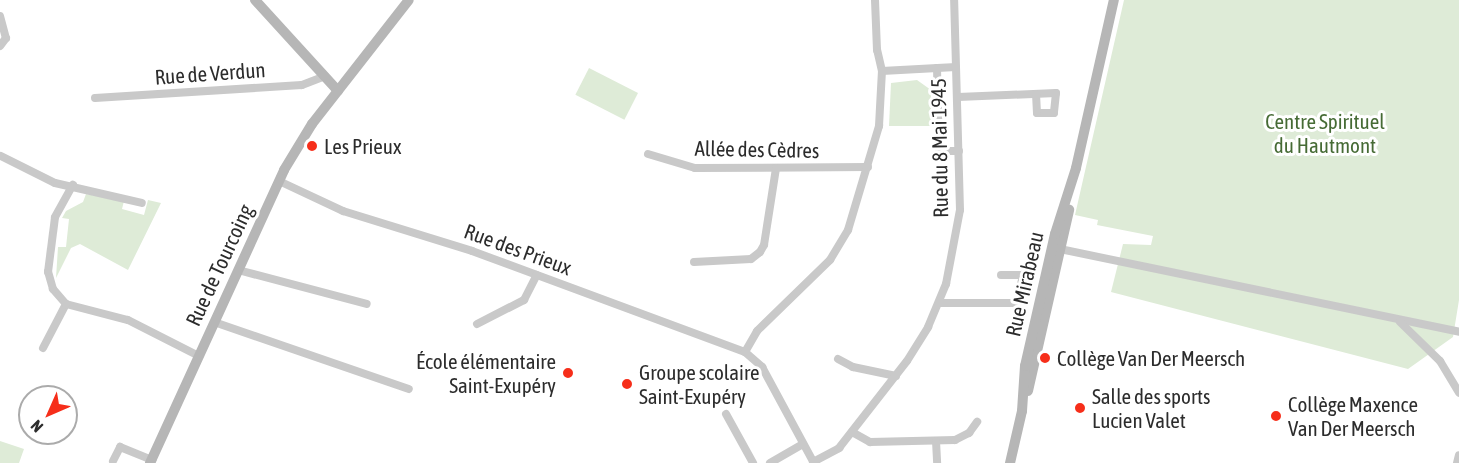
<!DOCTYPE html>
<html>
<head>
<meta charset="utf-8">
<style>
	body { margin:0 }
	#map { position:relative; width:1459px; height:463px; overflow:hidden; background:#fff; font-family:"Asap Condensed",sans-serif }
	div>[style] { position:absolute }
	[style*='--x'] { left:calc(var(--x)*1px); top:calc(var(--y)*1px); width:calc(var(--w)*1px); rotate:calc(var(--a)*1deg) }
	.green>* { inset:0; background:#deebd7; transform-origin:0 0 }
	.street>* { height:8px; margin:-4px; padding:0 4px; transform-origin:4px; border-radius:4px; background:#c9c9c9 }
	.secondary>* { height:10px; margin:-5px; padding:0 5px; transform-origin:5px; border-radius:5px; background:#b6b6b6 }
	.dots>* { width:16px; height:16px; translate:-50% -50%; box-sizing:border-box; border:3px solid #fff; border-radius:50% }
	span { translate:-50% -50%; white-space:nowrap; text-align:center; line-height:1.15; -webkit-text-stroke:6px #fff; paint-order:stroke }
	.street-label { font-size:21px; color:#2c2c2c }
	.park-label { font-size:21px; color:#466b35 }
	.poi-label { font-size:21px; color:#2c2c2c }
	.left { translate:0 -50%; text-align:left }
	.right { translate:-100% -50%; text-align:right }
	.north { position:absolute; left:18px; top:385px; width:60px; height:60px; box-sizing:border-box; background:#fff; border:2px solid #ababab; border-radius:50%; rotate:225deg; font-size:16px; font-weight:700; line-height:24px; text-align:center; color:#2c2c2c }
	.north::after { content:''; display:block; margin:auto; width:21px; height:27px; background:#f62e1a; clip-path:polygon(50% 0,100% 100%,50% 72%,0 100%) }
</style>
</head>
<body>
<div id="map">
	<div class="green">
		<div style="clip-path:polygon(1124px 0,1459px 0,1459px 300px,1453px 337px,1408px 369px,1111px 292px,1123px 244px,1151px 245px,1153px 236px,1097px 225px,1098px 220px,1075px 215px)"></div>
		<div style="left:589px;top:68px;width:55px;height:30px;rotate:27deg"></div>
		<div style="clip-path:polygon(917px 80px,931px 90px,931px 126px,889px 126px,891px 83px)"></div>
		<div style="clip-path:polygon(86px 194px,124px 201px,122px 209px,144px 215px,148px 200px,161px 203px,128px 270px,80px 244px,71px 248px,56px 278px,58px 247px,66px 247px,69px 219px,62px 218px,66px 211px,83px 202px)"></div>
		<div style="clip-path:polygon(0 441px,24px 449px,19px 463px,0 463px)"></div>
	</div>
	<div class="street">
		<div style="--x:0;--y:16;--w:23;--a:75"></div>
		<div style="--x:6;--y:38;--w:10;--a:127"></div>
		<div style="--x:937;--y:68;--w:83;--a:88.6"></div>
		<div style="--x:939;--y:151;--w:20;--a:0"></div>
		<div style="--x:882;--y:71;--w:74;--a:-3.1"></div>
		<div style="--x:958;--y:97;--w:98;--a:-2.3"></div>
		<div style="--x:1056;--y:93;--w:20;--a:96"></div>
		<div style="--x:1054;--y:113;--w:17;--a:180"></div>
		<div style="--x:1037;--y:113;--w:19;--a:-93"></div>
		<div style="--x:95;--y:98;--w:207;--a:-3.6"></div>
		<div style="--x:302;--y:85;--w:25;--a:-21"></div>
		<div style="--x:648;--y:154;--w:49;--a:16.6"></div>
		<div style="--x:695;--y:168;--w:173;--a:-0.3"></div>
		<div style="--x:1;--y:156;--w:60;--a:26.6"></div>
		<div style="--x:55;--y:183;--w:89;--a:12.9"></div>
		<div style="--x:279;--y:181;--w:71;--a:25.1"></div>
		<div style="--x:343;--y:211;--w:135;--a:17.2"></div>
		<div style="--x:472;--y:251;--w:291;--a:20.3"></div>
		<div style="--x:745;--y:352;--w:23;--a:41"></div>
		<div style="--x:762;--y:367;--w:109;--a:61.6"></div>
		<div style="--x:1055;--y:248;--w:413;--a:11.7"></div>
		<div style="--x:694;--y:262;--w:57;--a:-3"></div>
		<div style="--x:751;--y:259;--w:11;--a:-38"></div>
		<div style="--x:760;--y:252;--w:8;--a:-60"></div>
		<div style="--x:764;--y:245;--w:78;--a:-81.1"></div>
		<div style="--x:238;--y:270;--w:133;--a:14.8"></div>
		<div style="--x:939;--y:303;--w:78;--a:0"></div>
		<div style="--x:1017;--y:303;--w:29;--a:-78"></div>
		<div style="--x:1023;--y:275;--w:22;--a:180"></div>
		<div style="--x:66;--y:304;--w:64;--a:14.5"></div>
		<div style="--x:128;--y:320;--w:80;--a:26.9"></div>
		<div style="--x:214;--y:322;--w:206;--a:19"></div>
		<div style="--x:1400;--y:322;--w:56;--a:44.3"></div>
		<div style="--x:1440;--y:361;--w:37;--a:59"></div>
		<div style="--x:477;--y:324;--w:53;--a:-27.1"></div>
		<div style="--x:524;--y:300;--w:28;--a:-63"></div>
		<div style="--x:43;--y:348;--w:50;--a:-62.4"></div>
		<div style="--x:66;--y:304;--w:20;--a:-131"></div>
		<div style="--x:53;--y:289;--w:18;--a:-106"></div>
		<div style="--x:48;--y:272;--w:55;--a:-82.7"></div>
		<div style="--x:55;--y:217;--w:37;--a:-61"></div>
		<div style="--x:745;--y:352;--w:24;--a:-60"></div>
		<div style="--x:757;--y:331;--w:102;--a:-44.2"></div>
		<div style="--x:830;--y:260;--w:35;--a:-59"></div>
		<div style="--x:848;--y:230;--w:109;--a:-73.4"></div>
		<div style="--x:879;--y:126;--w:55;--a:-86.9"></div>
		<div style="--x:882;--y:71;--w:22;--a:-103"></div>
		<div style="--x:877;--y:50;--w:50;--a:-92.3"></div>
		<div style="--x:838;--y:359;--w:17;--a:28"></div>
		<div style="--x:853;--y:367;--w:44;--a:11.8"></div>
		<div style="--x:726;--y:414;--w:56;--a:61.1"></div>
		<div style="--x:852;--y:432;--w:21;--a:29"></div>
		<div style="--x:870;--y:442;--w:85;--a:-1.3"></div>
		<div style="--x:955;--y:440;--w:16;--a:-27"></div>
		<div style="--x:969;--y:433;--w:14;--a:-54"></div>
		<div style="--x:936;--y:441;--w:22;--a:87"></div>
		<div style="--x:113;--y:461;--w:16;--a:-63"></div>
		<div style="--x:120;--y:447;--w:35;--a:22"></div>
		<div style="--x:813;--y:462;--w:30;--a:-28"></div>
		<div style="--x:839;--y:448;--w:110;--a:-52"></div>
		<div style="--x:907;--y:361;--w:40;--a:-58"></div>
		<div style="--x:928;--y:327;--w:47;--a:-67.3"></div>
		<div style="--x:946;--y:284;--w:75;--a:-79.3"></div>
		<div style="--x:960;--y:210;--w:210;--a:-91.6"></div>
		<div style="--x:770;--y:463;--w:38;--a:-30"></div>
		<div style="--x:1457;--y:463;--w:8;--a:-76"></div>
	</div>
	<div class="secondary">
		<div style="--x:255;--y:0;--w:123;--a:47.6"></div>
		<div style="--x:1028;--y:391;--w:186;--a:-77.2"></div>
		<div style="--x:150;--y:463;--w:322;--a:-65.4"></div>
		<div style="--x:284;--y:170;--w:54;--a:-58.7"></div>
		<div style="--x:312;--y:124;--w:157;--a:-52"></div>
		<div style="--x:1010;--y:463;--w:53;--a:-77"></div>
		<div style="--x:1022;--y:411;--w:45;--a:-86.2"></div>
		<div style="--x:1025;--y:366;--w:135;--a:-77.2"></div>
		<div style="--x:1055;--y:234;--w:69;--a:-72.3"></div>
		<div style="--x:1076;--y:168;--w:172;--a:-77.3"></div>
	</div>
	<div class="dots">
		<div style="left:312px;top:146px;background:#f62e1a"></div>
		<div style="left:1045px;top:358px;background:#f62e1a"></div>
		<div style="left:568px;top:373px;background:#f62e1a"></div>
		<div style="left:627px;top:384px;background:#f62e1a"></div>
		<div style="left:1080px;top:408px;background:#f62e1a"></div>
		<div style="left:1276px;top:416px;background:#f62e1a"></div>
	</div>
	<div class="street-label">
		<span style="left:210px;top:73px;rotate:-4deg">Rue de Verdun</span>
		<span style="left:939px;top:148px;rotate:-91deg">Rue du 8 Mai 1945</span>
		<span style="left:757px;top:149px;rotate:1deg">Allée des Cèdres</span>
		<span style="left:518px;top:249px;rotate:20deg">Rue des Prieux</span>
		<span style="left:219px;top:265px;rotate:-65deg">Rue de Tourcoing</span>
		<span style="left:1024px;top:284px;rotate:-77deg">Rue Mirabeau</span>
	</div>
	<div class="park-label">
		<span style="left:1325px;top:133px">Centre Spirituel<br>du Hautmont</span>
	</div>
	<div class="poi-label">
		<span class="left" style="left:324px;top:146px">Les Prieux</span>
		<span class="left" style="left:1057px;top:358px">Collège Van Der Meersch</span>
		<span class="right" style="left:556px;top:373px">École élémentaire<br>Saint-Exupéry</span>
		<span class="left" style="left:639px;top:384px">Groupe scolaire<br>Saint-Exupéry</span>
		<span class="left" style="left:1092px;top:408px">Salle des sports<br>Lucien Valet</span>
		<span class="left" style="left:1288px;top:416px">Collège Maxence<br>Van Der Meersch</span>
	</div>
	<div class="north">N</div>
</div>
</body>
</html>
